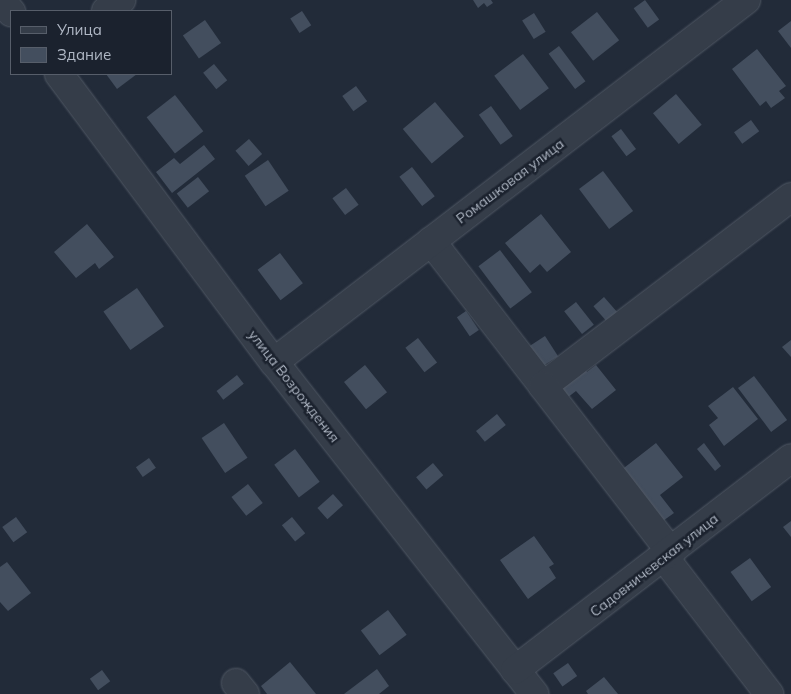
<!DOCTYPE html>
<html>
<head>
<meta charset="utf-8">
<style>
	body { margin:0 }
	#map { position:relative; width:791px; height:694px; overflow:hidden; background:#222b39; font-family:Mulish,sans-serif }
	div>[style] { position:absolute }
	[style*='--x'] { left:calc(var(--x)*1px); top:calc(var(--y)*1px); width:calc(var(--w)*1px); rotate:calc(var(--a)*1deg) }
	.building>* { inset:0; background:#434e5e; transform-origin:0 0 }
	.roads { filter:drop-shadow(0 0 1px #505864) drop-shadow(0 0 1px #505864) }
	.minor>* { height:28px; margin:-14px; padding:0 14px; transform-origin:14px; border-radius:14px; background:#353d49 }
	span { translate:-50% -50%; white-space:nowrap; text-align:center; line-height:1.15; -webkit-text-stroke:5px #1b222e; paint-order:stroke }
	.street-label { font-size:14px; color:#b0b8c5 }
	.legend { position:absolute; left:10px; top:10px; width:162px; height:65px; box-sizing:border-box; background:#1b222e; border:1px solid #575e6a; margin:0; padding:6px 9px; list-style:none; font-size:15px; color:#b0b8c5 }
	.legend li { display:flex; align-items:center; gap:10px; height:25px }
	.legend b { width:25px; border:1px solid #575e6a }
</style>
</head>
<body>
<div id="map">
	<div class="building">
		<div style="clip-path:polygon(473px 0,491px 0,493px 3px,487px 7px,484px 3px,478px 8px)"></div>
		<div style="left:645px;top:0;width:24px;height:14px;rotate:54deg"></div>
		<div style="left:302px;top:11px;width:17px;height:14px;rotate:57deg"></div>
		<div style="left:597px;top:12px;width:36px;height:33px;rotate:52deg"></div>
		<div style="left:534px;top:13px;width:22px;height:14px;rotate:58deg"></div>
		<div style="left:205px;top:20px;width:28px;height:27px;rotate:55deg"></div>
		<div style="clip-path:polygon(791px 21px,791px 48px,778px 31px)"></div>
		<div style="left:559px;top:46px;width:44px;height:13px;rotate:53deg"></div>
		<div style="clip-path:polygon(757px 49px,786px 86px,779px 91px,785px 98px,771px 108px,766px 101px,760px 106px,732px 69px)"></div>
		<div style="left:523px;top:54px;width:43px;height:36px;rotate:53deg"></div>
		<div style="left:214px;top:64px;width:21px;height:14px;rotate:51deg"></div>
		<div style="clip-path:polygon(106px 74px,137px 74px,117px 89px)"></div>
		<div style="left:356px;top:86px;width:19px;height:17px;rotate:54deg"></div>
		<div style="left:676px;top:94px;width:40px;height:30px;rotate:50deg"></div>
		<div style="left:175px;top:95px;width:46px;height:36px;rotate:52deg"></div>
		<div style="left:435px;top:102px;width:45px;height:42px;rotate:50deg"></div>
		<div style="left:491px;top:106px;width:37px;height:15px;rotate:54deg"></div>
		<div style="left:751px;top:120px;width:14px;height:21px;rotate:54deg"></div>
		<div style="left:621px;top:129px;width:25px;height:12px;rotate:53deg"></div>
		<div style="left:249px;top:139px;width:20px;height:18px;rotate:49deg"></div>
		<div style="clip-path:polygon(204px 145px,215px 159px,172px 193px,156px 172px,174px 158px,180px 164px)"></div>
		<div style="left:268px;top:160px;width:37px;height:28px;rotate:56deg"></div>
		<div style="left:412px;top:167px;width:37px;height:16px;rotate:52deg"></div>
		<div style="left:603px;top:171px;width:50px;height:30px;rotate:53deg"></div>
		<div style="left:198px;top:177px;width:18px;height:27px;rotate:52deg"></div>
		<div style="left:346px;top:188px;width:21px;height:17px;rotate:53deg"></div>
		<div style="clip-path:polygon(541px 214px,571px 252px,547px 272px,540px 264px,530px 273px,505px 243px)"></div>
		<div style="clip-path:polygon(87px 224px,114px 257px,99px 269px,95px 263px,76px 278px,54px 252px)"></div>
		<div style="left:500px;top:250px;width:53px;height:27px;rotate:53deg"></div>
		<div style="left:280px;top:253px;width:38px;height:28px;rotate:53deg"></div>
		<div style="left:137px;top:288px;width:47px;height:41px;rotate:55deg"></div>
		<div style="left:604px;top:297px;width:20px;height:14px;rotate:49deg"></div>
		<div style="left:576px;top:302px;width:29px;height:15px;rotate:52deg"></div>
		<div style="left:466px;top:311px;width:23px;height:11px;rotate:56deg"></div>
		<div style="left:545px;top:336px;width:24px;height:22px;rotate:57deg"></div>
		<div style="left:418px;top:338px;width:31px;height:16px;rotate:52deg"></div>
		<div style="clip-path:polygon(791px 340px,791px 357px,782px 347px)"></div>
		<div style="clip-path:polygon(581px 364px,587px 372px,596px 365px,616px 390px,592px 409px,576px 391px,563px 401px,552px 387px)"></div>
		<div style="left:365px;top:365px;width:35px;height:27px;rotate:51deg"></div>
		<div style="left:237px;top:375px;width:11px;height:26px;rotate:52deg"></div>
		<div style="left:754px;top:376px;width:55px;height:20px;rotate:53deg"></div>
		<div style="clip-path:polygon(733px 387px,758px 419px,724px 446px,709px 425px,718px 418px,708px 406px)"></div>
		<div style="left:497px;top:414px;width:14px;height:27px;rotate:51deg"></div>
		<div style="left:224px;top:423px;width:42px;height:27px;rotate:56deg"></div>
		<div style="clip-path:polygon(656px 443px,683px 477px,660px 495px,674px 513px,660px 523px,620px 471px)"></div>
		<div style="clip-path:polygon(704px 443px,721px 466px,715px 471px,697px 449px)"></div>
		<div style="left:295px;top:449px;width:41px;height:26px;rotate:53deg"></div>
		<div style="left:149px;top:458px;width:12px;height:16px;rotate:55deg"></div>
		<div style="left:433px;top:463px;width:16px;height:22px;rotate:50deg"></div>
		<div style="left:248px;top:484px;width:24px;height:21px;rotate:52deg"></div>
		<div style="left:333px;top:494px;width:15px;height:21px;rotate:48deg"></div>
		<div style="left:16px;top:517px;width:19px;height:17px;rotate:54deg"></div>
		<div style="left:292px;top:517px;width:21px;height:13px;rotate:51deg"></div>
		<div style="clip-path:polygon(791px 521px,791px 537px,783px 527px)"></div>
		<div style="clip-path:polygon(534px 536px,554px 564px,549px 567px,556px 578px,528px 599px,500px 560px)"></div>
		<div style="left:750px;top:558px;width:36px;height:24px;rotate:54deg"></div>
		<div style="clip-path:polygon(7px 562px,31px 593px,8px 611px,0 602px,0 567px)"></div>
		<div style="left:388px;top:610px;width:31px;height:34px;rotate:53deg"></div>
		<div style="clip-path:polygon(290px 662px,316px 694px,267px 694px,261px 686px)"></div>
		<div style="left:568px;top:663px;width:16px;height:18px;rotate:55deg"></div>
		<div style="clip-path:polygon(377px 669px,389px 686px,379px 694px,344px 694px)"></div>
		<div style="left:102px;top:670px;width:14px;height:15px;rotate:54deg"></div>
		<div style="clip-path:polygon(604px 677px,618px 694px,588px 694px,586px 691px)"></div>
	</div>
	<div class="roads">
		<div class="minor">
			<div style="--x:1;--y:0;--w:16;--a:50"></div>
			<div style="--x:106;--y:11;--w:19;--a:-36"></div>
			<div style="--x:59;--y:74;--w:359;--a:53.3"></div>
			<div style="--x:274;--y:362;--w:422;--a:51.9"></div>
			<div style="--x:431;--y:241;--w:183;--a:52.3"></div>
			<div style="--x:543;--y:386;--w:312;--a:-37.3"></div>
			<div style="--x:274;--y:362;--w:595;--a:-37.49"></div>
			<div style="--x:543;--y:386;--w:210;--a:52.4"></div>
			<div style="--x:664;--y:557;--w:173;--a:52.5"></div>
			<div style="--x:515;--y:670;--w:348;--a:-37.5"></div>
			<div style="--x:236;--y:683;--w:14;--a:51"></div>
		</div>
	</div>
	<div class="street-label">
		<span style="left:510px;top:181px;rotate:-37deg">Ромашковая улица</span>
		<span style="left:294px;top:386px;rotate:52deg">улица Возрождения</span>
		<span style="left:654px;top:565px;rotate:-38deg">Садовничевская улица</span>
	</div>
	<ul class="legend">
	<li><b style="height:6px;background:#353d49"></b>Улица</li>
	<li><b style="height:14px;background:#434e5e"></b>Здание</li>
	</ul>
</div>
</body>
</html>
